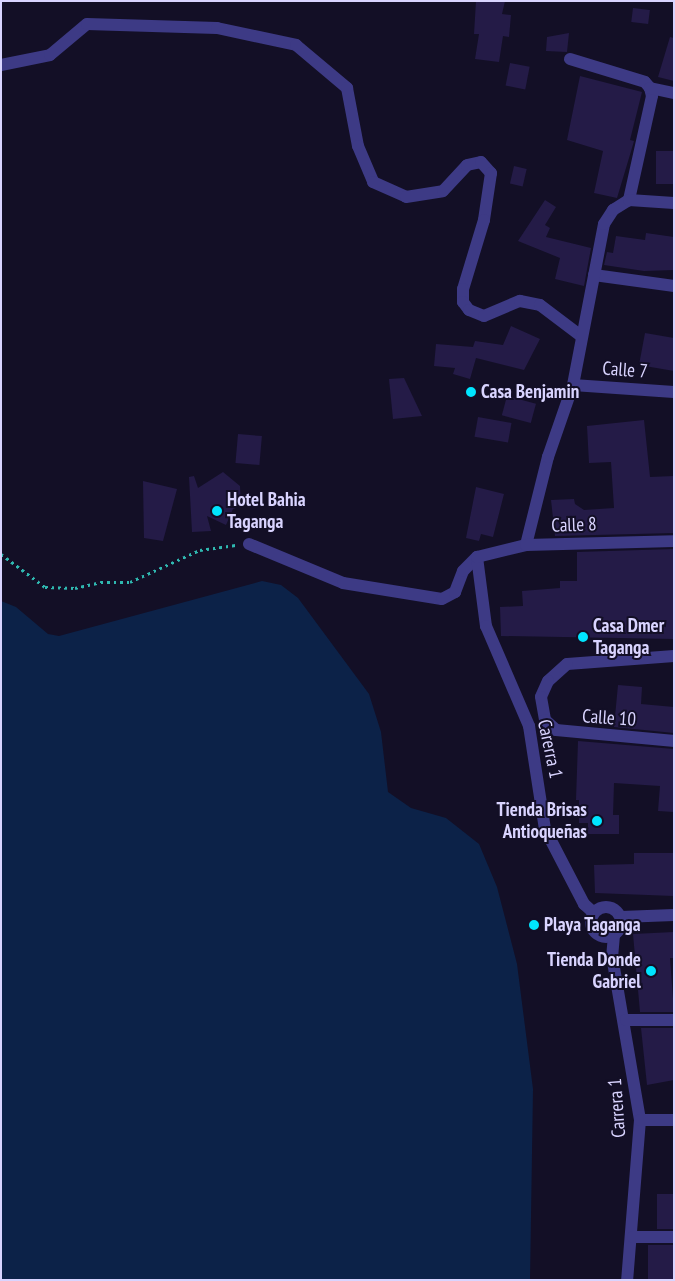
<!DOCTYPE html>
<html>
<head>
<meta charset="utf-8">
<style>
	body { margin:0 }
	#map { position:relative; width:675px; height:1281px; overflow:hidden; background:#130f26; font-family:"PT Sans Narrow",sans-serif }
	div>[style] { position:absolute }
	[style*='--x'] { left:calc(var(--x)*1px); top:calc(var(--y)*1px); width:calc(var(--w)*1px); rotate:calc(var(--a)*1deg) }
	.water>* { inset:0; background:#0c2248 }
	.building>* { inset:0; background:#241b47; transform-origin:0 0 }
	.path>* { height:3px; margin-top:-1.5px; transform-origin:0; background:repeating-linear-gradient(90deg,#2fb8b0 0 2.5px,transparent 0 6.5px) }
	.street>* { height:12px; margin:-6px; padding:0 6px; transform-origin:6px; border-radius:6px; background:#3d3a85 }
	.street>.ring { margin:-6px; padding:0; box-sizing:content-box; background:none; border:12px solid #3d3a85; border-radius:50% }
	.dots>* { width:14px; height:14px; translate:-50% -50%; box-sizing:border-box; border:2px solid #130f26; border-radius:50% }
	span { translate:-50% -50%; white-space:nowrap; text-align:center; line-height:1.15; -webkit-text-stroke:4px #130f26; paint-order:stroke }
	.street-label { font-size:19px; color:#d9d4ff }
	.poi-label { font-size:19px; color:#d9d4ff; font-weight:700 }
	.left { translate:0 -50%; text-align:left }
	.right { translate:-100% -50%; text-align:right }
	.frame { position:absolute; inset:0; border:2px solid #d9d4ff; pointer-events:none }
</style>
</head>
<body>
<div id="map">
	<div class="water">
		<div style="clip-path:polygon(262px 581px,281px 585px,298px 598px,369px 694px,381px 732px,388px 792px,411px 808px,446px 818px,479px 844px,497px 887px,517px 964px,533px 1089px,530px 1280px,1px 1280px,1px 601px,16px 607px,48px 634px,59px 636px)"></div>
	</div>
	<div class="building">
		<div style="clip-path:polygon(476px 1px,505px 1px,502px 14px,511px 15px,509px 37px,503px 36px,499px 62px,475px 59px,479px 34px,474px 34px)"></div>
		<div style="left:633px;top:8px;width:17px;height:14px;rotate:7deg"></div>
		<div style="clip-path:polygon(569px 33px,567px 52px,546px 51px,547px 37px)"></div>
		<div style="clip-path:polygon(670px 37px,674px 38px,674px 81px,658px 77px)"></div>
		<div style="left:510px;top:63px;width:20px;height:23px;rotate:11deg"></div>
		<div style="clip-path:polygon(580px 76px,642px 92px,630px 140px,634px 141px,632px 148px,617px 198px,594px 193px,603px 151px,567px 140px)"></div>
		<div style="left:656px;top:151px;width:18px;height:33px"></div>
		<div style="left:514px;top:166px;width:13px;height:18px;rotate:13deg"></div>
		<div style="clip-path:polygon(545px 200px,556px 207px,545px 225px,550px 228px,546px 237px,591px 248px,584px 286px,555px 279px,560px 258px,518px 241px)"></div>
		<div style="clip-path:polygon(646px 233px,674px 237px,674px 270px,644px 271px,604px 265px,607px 252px,613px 253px,616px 236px,645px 240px)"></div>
		<div style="clip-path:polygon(511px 326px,540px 339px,524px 370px,476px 358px,470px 379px,453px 374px,455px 368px,434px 366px,436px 344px,473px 347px,475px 341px,503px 345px)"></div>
		<div style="clip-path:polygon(645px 333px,674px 338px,674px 371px,639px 365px)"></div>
		<div style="clip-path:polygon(404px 378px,422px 416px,393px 419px,389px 379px)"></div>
		<div style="left:507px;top:396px;width:30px;height:20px;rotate:15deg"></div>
		<div style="left:478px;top:417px;width:34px;height:20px;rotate:10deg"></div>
		<div style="clip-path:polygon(644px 420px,650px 477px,674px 476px,674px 533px,555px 536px,551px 500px,574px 499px,575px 504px,584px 510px,614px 508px,611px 462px,589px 463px,587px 426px)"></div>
		<div style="left:238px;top:434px;width:24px;height:29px;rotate:5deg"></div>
		<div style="clip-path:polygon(223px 472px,240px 486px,241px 506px,233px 509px,226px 525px,207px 516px,211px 531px,192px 532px,189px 477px,194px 476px,198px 488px)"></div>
		<div style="clip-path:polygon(143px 481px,177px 489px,163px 541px,144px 538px)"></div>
		<div style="clip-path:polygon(476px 487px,504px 494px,493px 537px,481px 534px,479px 541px,466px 538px)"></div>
		<div style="clip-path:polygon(674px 549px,674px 639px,501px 636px,500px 607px,523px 606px,522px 591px,560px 588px,560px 581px,577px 581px,577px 552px)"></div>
		<div style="clip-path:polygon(618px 685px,642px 687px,641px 704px,674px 707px,674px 733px,614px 727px)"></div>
		<div style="clip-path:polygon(578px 741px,674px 749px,674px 812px,658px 811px,660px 786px,614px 783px,613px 815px,619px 815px,619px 834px,588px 834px,588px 823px,579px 823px,579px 800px,576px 800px)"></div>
		<div style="clip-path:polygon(634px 853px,674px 853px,674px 896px,595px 893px,594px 865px,634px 864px)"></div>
		<div style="clip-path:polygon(674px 932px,674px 958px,670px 958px,674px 1012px,640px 1012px,633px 934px)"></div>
		<div style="clip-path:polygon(641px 1028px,674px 1028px,674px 1080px,647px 1085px)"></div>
		<div style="left:674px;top:1194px;width:35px;height:17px;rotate:90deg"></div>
		<div style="left:674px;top:1245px;width:35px;height:26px;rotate:90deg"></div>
	</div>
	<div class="path">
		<div style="--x:1;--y:554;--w:55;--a:36.9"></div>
		<div style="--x:45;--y:587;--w:30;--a:2"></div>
		<div style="--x:75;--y:588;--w:27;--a:-13"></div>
		<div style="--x:101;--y:582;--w:29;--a:0"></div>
		<div style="--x:130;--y:582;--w:77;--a:-24.6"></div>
		<div style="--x:200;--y:550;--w:36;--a:-8"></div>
	</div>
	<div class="street">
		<div style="--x:570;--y:59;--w:78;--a:17"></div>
		<div style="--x:645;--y:82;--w:8;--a:50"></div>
		<div style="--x:650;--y:88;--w:8;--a:76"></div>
		<div style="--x:652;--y:96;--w:107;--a:102.5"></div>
		<div style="--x:1;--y:65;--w:50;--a:-11.5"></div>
		<div style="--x:50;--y:55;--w:48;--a:-40"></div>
		<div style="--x:87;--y:24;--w:130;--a:1.8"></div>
		<div style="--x:217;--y:28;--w:81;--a:12.1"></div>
		<div style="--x:296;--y:45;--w:67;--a:40.1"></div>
		<div style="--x:347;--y:88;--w:59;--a:79.3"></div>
		<div style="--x:358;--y:146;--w:39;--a:67"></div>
		<div style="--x:373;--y:182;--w:36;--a:24"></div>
		<div style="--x:406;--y:197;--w:37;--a:-9"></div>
		<div style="--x:443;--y:191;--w:35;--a:-47"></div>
		<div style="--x:467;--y:165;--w:14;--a:-12"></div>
		<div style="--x:481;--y:162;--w:15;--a:48"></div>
		<div style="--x:491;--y:173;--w:48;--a:98.5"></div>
		<div style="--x:484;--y:220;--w:72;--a:106.9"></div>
		<div style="--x:463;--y:289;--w:13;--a:90"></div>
		<div style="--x:463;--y:302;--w:10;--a:53"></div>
		<div style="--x:469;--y:310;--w:16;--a:22"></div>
		<div style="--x:484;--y:316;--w:39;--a:-23"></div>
		<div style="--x:520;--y:301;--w:20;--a:11"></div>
		<div style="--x:540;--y:305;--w:51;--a:37.1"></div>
		<div style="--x:650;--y:88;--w:25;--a:12"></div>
		<div style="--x:594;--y:275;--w:81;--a:7.8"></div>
		<div style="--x:573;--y:385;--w:101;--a:4"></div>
		<div style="--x:249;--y:544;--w:102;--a:22.5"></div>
		<div style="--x:343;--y:583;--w:100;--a:9.2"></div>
		<div style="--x:442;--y:599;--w:15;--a:-28"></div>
		<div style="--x:455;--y:592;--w:22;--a:-69"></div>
		<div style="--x:463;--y:571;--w:20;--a:-45"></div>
		<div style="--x:526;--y:545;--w:91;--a:-76"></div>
		<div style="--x:548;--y:457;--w:76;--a:-70.9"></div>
		<div style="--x:573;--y:385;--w:164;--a:-79.1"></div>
		<div style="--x:604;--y:224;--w:17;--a:-57"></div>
		<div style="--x:613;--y:210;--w:19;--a:-32"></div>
		<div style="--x:629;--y:200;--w:45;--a:3.8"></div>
		<div style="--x:477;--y:557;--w:70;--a:82.6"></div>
		<div style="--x:486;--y:626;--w:109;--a:66.7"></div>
		<div style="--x:529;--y:726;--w:104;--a:81.2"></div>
		<div style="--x:545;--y:829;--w:85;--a:62.5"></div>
		<div style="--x:584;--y:904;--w:13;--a:42"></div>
		<div style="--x:477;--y:557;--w:50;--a:-13.8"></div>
		<div style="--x:526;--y:545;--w:148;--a:-1.5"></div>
		<div style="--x:674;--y:656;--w:107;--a:175.7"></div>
		<div style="--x:567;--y:664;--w:25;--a:138"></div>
		<div style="--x:548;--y:681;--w:17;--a:114"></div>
		<div style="--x:541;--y:697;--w:23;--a:80"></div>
		<div style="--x:545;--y:720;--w:15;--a:42"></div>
		<div style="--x:556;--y:730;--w:119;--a:5.3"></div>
		<div class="ring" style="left:591px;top:907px;width:18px;height:18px"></div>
		<div style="--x:621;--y:917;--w:53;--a:-2.2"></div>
		<div style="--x:614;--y:935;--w:21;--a:95"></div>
		<div style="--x:612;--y:956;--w:166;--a:80.3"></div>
		<div style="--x:640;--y:1120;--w:161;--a:94.6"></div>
		<div style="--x:626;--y:1020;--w:48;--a:0"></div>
		<div style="--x:640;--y:1120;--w:34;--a:0"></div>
		<div style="--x:633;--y:1237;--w:41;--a:0"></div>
	</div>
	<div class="dots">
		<div style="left:471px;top:392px;background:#00e5ff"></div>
		<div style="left:217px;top:511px;background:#00e5ff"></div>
		<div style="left:583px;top:637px;background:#00e5ff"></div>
		<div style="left:597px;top:821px;background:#00e5ff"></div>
		<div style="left:534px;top:925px;background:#00e5ff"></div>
		<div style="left:651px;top:971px;background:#00e5ff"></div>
	</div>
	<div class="street-label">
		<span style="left:625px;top:370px;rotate:4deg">Calle 7</span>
		<span style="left:574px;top:525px;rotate:-2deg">Calle 8</span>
		<span style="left:609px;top:718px;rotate:4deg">Calle 10</span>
		<span style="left:550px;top:749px;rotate:78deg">Carerra 1</span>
		<span style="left:617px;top:1108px;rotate:-94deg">Carrera 1</span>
	</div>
	<div class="poi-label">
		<span class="left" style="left:481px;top:392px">Casa Benjamin</span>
		<span class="left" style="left:227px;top:511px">Hotel Bahia<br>Taganga</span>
		<span class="left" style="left:593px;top:637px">Casa Dmer<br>Taganga</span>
		<span class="right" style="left:587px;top:821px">Tienda Brisas<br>Antioqueñas</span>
		<span class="left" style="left:544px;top:925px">Playa Taganga</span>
		<span class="right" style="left:641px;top:971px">Tienda Donde<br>Gabriel</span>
	</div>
	<div class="frame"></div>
</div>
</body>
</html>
